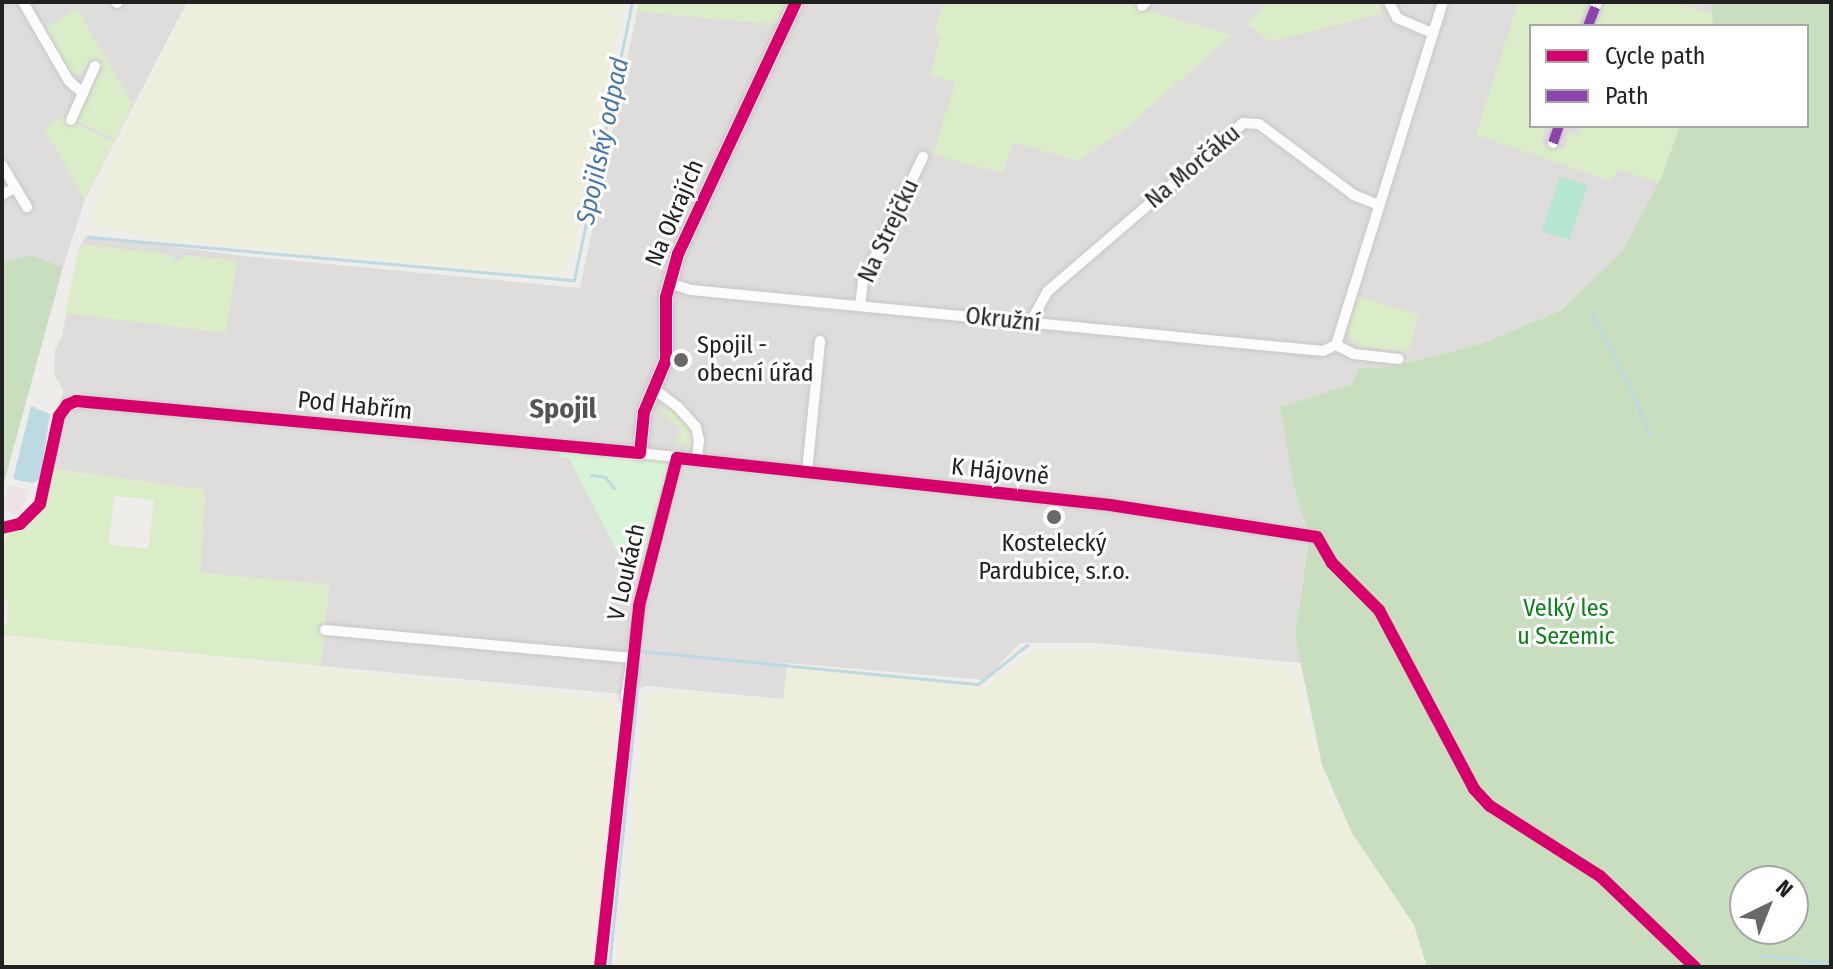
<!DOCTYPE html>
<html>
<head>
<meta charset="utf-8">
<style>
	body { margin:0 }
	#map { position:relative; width:1833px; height:969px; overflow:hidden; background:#efede9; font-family:"Fira Sans Condensed",sans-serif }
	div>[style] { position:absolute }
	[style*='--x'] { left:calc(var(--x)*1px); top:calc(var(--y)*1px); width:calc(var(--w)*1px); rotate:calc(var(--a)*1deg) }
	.residential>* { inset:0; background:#dedddb }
	.industrial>* { inset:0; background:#ece2e8; transform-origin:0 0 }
	.farmland>* { inset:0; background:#eed }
	.grass>* { inset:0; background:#dbecc9 }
	.forest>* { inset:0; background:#c9ddbf }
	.park>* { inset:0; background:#d8f4d8 }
	.pitch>* { inset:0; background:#b5e6d2; transform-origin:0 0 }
	.water>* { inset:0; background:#bdd9e2 }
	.stream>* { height:3px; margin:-1.5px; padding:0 1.5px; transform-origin:1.5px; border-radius:1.5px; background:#bdd9e2 }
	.roads { filter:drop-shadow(0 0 2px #c8c7c5) drop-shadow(0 0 2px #c8c7c5) }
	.street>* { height:10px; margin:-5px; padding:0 5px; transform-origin:5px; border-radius:5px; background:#fdfcfc }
	.secondary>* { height:14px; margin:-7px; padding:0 7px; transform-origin:7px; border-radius:7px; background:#f3f4ec }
	.quiet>* { height:10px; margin-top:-5px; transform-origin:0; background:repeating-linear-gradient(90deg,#8e44ad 0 20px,transparent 0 30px) }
	.cycleway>* { height:12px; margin:-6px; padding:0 6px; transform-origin:6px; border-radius:6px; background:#d6006c }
	.dots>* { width:22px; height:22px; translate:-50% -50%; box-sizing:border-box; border:4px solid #fff; border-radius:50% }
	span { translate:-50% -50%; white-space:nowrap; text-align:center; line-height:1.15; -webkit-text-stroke:6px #fff; paint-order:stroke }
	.street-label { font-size:24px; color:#212121 }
	.poi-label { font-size:24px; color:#212121 }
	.left { translate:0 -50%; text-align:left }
	.park-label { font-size:24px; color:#0b8218 }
	.water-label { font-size:26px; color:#4878aa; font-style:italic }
	.quarter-label { font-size:28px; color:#545454; font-weight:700 }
	.frame { position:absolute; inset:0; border:4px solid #212121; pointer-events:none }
	.legend { position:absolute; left:1529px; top:24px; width:280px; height:104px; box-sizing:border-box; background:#fff; border:2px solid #a6a6a6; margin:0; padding:10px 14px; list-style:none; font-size:24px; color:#212121 }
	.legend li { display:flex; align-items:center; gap:16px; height:40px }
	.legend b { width:40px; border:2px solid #a6a6a6 }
	.north { position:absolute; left:1729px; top:865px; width:80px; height:80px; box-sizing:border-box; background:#fff; border:2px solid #a6a6a6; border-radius:50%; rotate:43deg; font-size:22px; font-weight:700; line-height:32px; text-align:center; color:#212121 }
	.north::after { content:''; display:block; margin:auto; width:28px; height:36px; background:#696867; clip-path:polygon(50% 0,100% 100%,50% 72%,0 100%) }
</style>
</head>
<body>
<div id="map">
	<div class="residential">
		<div style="clip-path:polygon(2px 2px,187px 2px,85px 199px,63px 267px,31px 255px,2px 262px)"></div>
		<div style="clip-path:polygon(639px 2px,1720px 2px,1715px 26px,1531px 26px,1531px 126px,1683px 126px,1664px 185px,1622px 252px,1560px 311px,1483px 343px,1392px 367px,1359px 368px,1353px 384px,1280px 407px,1308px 540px,1295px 636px,1301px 663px,1097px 643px,1020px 643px,985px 680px,787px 663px,783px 699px,648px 686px,622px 694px,321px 666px,329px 585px,200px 573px,205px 490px,54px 469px,63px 390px,54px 373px,55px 350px,62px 336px,79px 249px,86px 235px,243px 256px,580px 288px)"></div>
	</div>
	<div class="industrial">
		<div style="left:9px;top:485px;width:20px;height:26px;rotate:18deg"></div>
	</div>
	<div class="farmland">
		<div style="clip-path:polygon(189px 2px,624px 2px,574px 248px,566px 263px,552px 274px,541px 274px,152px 238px,96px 225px,91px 217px,132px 115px)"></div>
		<div style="clip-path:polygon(8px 636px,609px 699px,616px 707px,617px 731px,594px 967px,2px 967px,2px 637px)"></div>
		<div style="clip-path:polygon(1104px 648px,1282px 665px,1291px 669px,1328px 793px,1414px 925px,1425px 967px,617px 967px,646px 694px,657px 690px,783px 700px,786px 677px,793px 668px,980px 687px,986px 687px,1032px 653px)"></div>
	</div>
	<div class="grass">
		<div style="clip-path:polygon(639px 2px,788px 2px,778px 24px,636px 12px)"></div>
		<div style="clip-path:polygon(944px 2px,1117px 2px,1232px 35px,1121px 132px,1078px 161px,1013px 142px,1003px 173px,933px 155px,955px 82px,930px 74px,941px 36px,934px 33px)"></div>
		<div style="clip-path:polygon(1269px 2px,1380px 2px,1382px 13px,1271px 42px,1246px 23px)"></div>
		<div style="clip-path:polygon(1518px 2px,1587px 2px,1579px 26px,1531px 26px,1531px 126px,1546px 126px,1541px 143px,1564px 150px,1570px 132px,1579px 135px,1582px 126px,1683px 126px,1664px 185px,1618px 169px,1611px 181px,1476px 135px)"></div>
		<div style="clip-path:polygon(1603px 2px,1674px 2px,1718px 16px,1715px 26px,1596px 26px)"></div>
		<div style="clip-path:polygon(77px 9px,132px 103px,116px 139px,77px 121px,102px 67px,90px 61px,83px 74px,72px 74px,45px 28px)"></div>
		<div style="clip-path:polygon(62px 117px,114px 142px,85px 199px,44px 128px)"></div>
		<div style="clip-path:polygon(84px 245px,169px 254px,178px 262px,184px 255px,237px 261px,226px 333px,65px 313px,79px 249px)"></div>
		<div style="clip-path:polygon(1358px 296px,1419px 315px,1408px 352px,1360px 347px,1352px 341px,1348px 329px)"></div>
		<div style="clip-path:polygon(665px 401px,684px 416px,692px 433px,692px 447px,675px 442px,681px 430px,663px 412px)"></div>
		<div style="clip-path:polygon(evenodd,54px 469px,205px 490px,201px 573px,329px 584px,321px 666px,2px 635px,2px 625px,7px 624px,8px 602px,2px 600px,2px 545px,8px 534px,35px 517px,43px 506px,54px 469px,114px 496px,154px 500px,148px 549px,109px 544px,114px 496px)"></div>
	</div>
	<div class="forest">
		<div style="clip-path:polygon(evenodd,1711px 2px,1831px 2px,1831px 967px,1427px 967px,1414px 925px,1352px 833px,1322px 765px,1295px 636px,1309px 537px,1293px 483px,1280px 407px,1352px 384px,1359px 368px,1392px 367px,1483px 343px,1560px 311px,1622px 252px,1662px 176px,1680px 126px,1807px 126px,1807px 26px,1713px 26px,1711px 2px,1745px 881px,1793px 881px,1793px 929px,1745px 929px,1745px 881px)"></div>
		<div style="clip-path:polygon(31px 255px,63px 267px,2px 490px,2px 262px)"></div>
	</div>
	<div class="park">
		<div style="clip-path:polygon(561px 450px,661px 460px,667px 465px,670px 470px,668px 482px,662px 487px,643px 564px,637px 563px,639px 555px,618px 553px,569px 458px,559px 457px)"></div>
	</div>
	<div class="pitch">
		<div style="left:1560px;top:176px;width:29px;height:58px;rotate:18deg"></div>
	</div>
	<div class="water">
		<div style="clip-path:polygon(31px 406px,50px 414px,40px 479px,32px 483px,13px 479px)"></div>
	</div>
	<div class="stream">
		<div style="--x:89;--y:237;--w:487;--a:5.1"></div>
		<div style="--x:574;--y:280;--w:284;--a:-78.2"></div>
		<div style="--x:1592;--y:314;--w:90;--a:62.9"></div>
		<div style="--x:1633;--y:394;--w:43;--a:68.2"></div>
		<div style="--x:591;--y:475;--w:14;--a:8"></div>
		<div style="--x:605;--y:477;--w:14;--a:51"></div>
		<div style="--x:640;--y:651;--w:340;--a:5.6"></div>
		<div style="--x:978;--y:684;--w:63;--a:-38.5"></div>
		<div style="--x:1760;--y:955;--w:71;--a:6.4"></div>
		<div style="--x:609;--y:967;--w:305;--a:-84.2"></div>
	</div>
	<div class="roads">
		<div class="street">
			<div style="--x:23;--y:2;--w:91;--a:59.8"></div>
			<div style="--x:69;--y:81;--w:18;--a:41"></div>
			<div style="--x:1389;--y:2;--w:18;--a:63"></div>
			<div style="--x:1397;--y:18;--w:39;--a:23"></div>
			<div style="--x:117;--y:3;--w:1;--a:-45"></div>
			<div style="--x:1142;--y:6;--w:6;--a:-45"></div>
			<div style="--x:1588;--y:26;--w:26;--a:-69"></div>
			<div style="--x:71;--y:120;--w:59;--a:-66"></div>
			<div style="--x:1553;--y:143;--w:18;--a:-71"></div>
			<div style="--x:2;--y:165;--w:49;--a:59.2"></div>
			<div style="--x:2;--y:195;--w:14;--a:-30"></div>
			<div style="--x:669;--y:283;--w:23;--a:18"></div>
			<div style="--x:691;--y:290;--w:635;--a:5.51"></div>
			<div style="--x:1323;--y:351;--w:14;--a:-25"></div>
			<div style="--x:1336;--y:345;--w:20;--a:27"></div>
			<div style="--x:1354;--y:354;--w:45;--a:6.3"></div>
			<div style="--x:860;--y:306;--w:25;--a:-83"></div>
			<div style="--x:863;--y:281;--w:138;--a:-64.2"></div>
			<div style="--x:1030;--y:323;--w:37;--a:-61"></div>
			<div style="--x:1048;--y:291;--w:257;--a:-40.7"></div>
			<div style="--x:1243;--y:123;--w:16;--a:4"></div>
			<div style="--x:1259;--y:124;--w:119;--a:36.8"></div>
			<div style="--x:1354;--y:195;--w:27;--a:22"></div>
			<div style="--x:1336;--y:345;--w:359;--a:-72.7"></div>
			<div style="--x:654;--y:389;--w:30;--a:37"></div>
			<div style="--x:678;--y:407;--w:27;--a:48"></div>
			<div style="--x:696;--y:427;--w:13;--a:77"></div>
			<div style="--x:699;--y:440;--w:20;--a:96"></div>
			<div style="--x:67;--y:405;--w:20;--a:-9"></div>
			<div style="--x:87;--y:402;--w:555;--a:5.27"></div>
			<div style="--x:640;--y:453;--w:473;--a:6.3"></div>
			<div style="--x:1110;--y:505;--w:209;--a:8.8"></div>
			<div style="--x:807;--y:472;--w:132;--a:-84.3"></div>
			<div style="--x:325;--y:630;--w:307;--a:5.2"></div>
			<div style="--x:626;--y:697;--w:108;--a:-81.5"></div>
			<div style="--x:642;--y:590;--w:137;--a:-75.1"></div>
		</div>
		<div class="secondary">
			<div style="--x:640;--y:453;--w:41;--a:-84.4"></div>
			<div style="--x:644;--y:412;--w:56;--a:-67.1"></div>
			<div style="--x:666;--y:360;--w:63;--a:-90"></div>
			<div style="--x:666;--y:297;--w:45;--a:-74.4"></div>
			<div style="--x:678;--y:254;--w:278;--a:-64.9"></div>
		</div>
	</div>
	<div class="quiet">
		<div style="--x:1588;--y:26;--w:26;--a:-69"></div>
		<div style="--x:1553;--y:143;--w:18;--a:-71"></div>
	</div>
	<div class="cycleway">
		<div style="--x:2;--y:528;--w:18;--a:-13"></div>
		<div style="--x:20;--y:524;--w:28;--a:-45"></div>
		<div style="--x:40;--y:504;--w:90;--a:-77.8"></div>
		<div style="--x:59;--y:416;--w:14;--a:-54"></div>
		<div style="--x:67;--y:405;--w:10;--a:-24"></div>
		<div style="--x:76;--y:401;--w:566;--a:5.27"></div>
		<div style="--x:640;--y:453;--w:41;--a:-84.4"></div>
		<div style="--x:644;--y:412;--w:56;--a:-67.1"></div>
		<div style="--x:666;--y:360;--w:63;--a:-90"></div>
		<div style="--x:666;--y:297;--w:45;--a:-74.4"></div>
		<div style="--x:678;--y:254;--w:278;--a:-64.9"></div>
		<div style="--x:600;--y:967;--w:363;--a:-83.8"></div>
		<div style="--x:639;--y:606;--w:153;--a:-75.6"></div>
		<div style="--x:677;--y:458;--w:436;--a:6.2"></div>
		<div style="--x:1110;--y:505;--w:209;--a:8.8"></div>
		<div style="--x:1317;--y:537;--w:30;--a:60"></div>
		<div style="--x:1332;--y:563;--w:66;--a:45"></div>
		<div style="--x:1379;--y:610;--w:203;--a:62"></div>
		<div style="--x:1474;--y:789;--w:23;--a:47"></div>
		<div style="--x:1490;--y:806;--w:130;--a:32.5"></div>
		<div style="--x:1600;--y:876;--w:132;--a:43.8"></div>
	</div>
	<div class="dots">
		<div style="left:681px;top:360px;background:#696867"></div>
		<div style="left:1054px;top:517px;background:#696867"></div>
	</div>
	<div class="street-label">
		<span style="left:1193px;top:167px;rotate:-40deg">Na Morčáku</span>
		<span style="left:675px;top:213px;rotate:-67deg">Na Okrajích</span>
		<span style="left:889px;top:231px;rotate:-65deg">Na Strejčku</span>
		<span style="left:1003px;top:320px;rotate:6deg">Okružní</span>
		<span style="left:355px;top:406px;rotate:6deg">Pod Habřím</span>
		<span style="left:1000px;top:472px;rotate:6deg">K Hájovně</span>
		<span style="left:627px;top:572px;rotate:-77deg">V Loukách</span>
	</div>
	<div class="poi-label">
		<span class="left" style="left:697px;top:360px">Spojil -<br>obecní úřad</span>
		<span style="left:1054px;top:558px">Kostelecký<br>Pardubice, s.r.o.</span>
	</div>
	<div class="park-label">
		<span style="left:1566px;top:623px">Velký les<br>u Sezemic</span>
	</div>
	<div class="water-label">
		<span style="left:603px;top:141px;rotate:-78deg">Spojilský odpad</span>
	</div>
	<div class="quarter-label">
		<span style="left:563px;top:409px">Spojil</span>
	</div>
	<div class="frame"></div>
	<ul class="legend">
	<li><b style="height:10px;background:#d6006c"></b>Cycle path</li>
	<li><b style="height:10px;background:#8e44ad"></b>Path</li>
	</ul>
	<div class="north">N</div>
</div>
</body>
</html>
